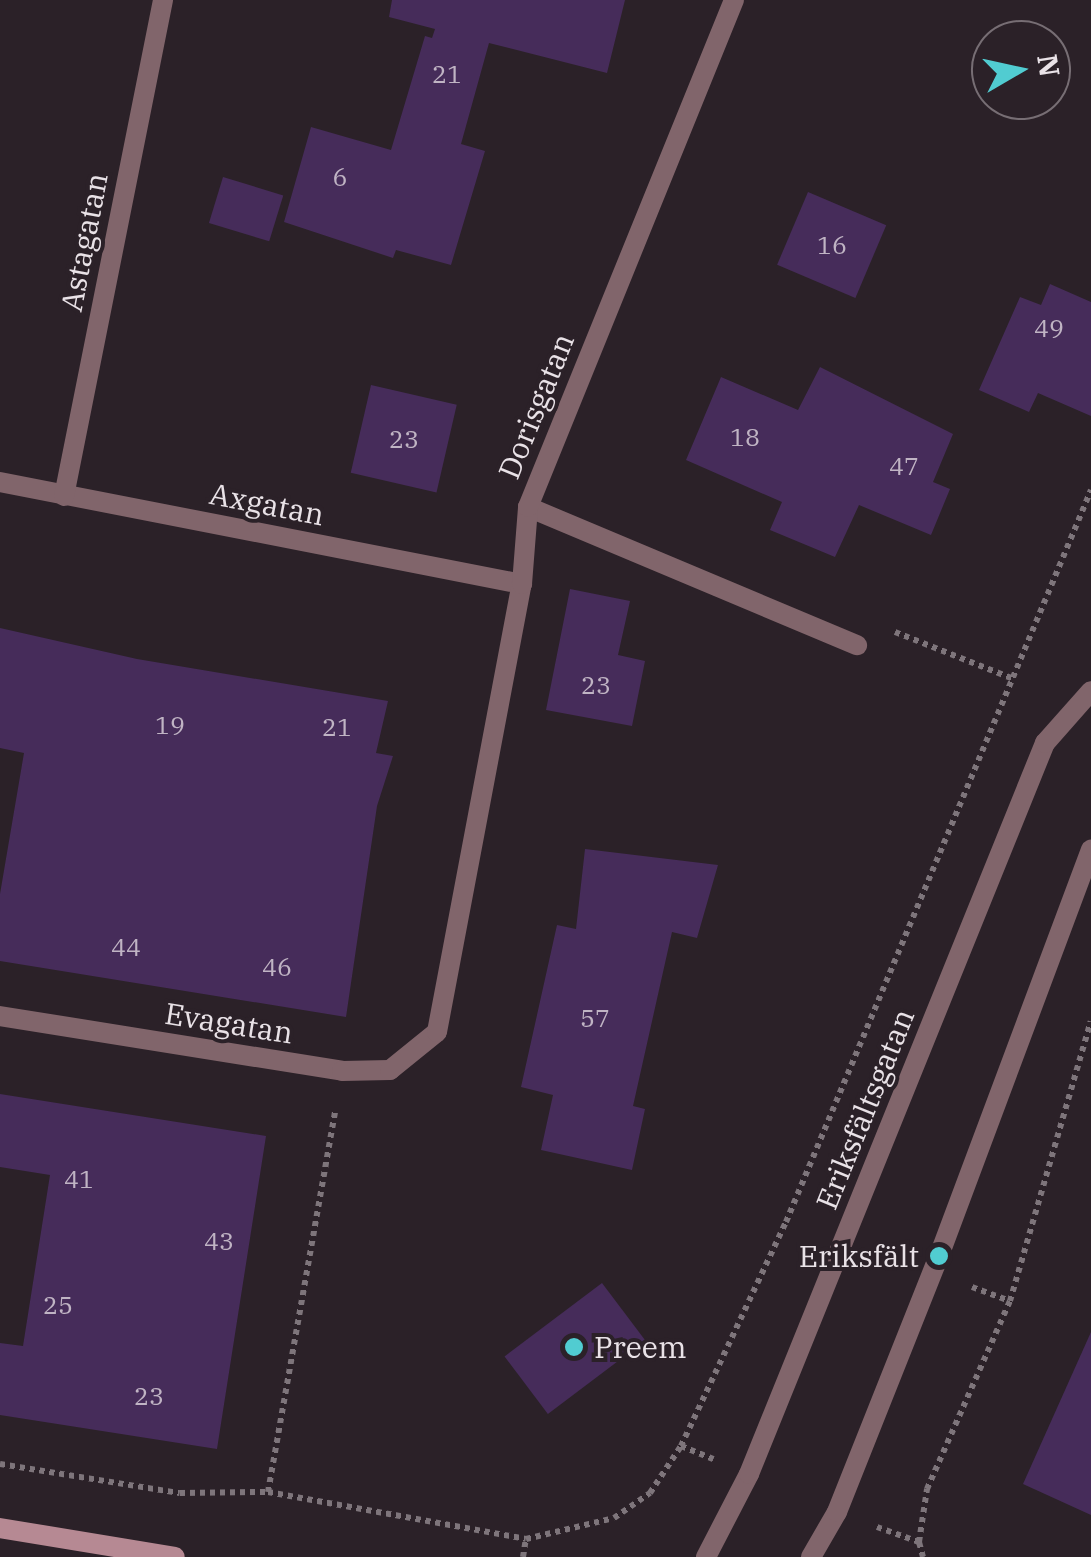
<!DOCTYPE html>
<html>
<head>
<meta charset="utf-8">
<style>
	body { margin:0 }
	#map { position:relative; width:1091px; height:1557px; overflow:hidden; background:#2b2128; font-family:"IBM Plex Serif",serif }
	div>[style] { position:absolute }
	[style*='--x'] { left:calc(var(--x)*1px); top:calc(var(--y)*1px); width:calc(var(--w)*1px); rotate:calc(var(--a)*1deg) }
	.building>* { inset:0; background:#462c5a; transform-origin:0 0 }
	.path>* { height:6px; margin-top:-3px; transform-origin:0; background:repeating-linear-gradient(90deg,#7e757b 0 5px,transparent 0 10px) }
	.minor>* { height:20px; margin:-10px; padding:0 10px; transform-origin:10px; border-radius:10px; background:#81656b }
	.tertiary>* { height:20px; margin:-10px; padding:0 10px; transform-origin:10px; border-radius:10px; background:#81656b }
	.secondary>* { height:20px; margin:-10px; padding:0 10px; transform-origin:10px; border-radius:10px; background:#b68993 }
	.dots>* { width:28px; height:28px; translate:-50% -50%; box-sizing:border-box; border:5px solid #2b2128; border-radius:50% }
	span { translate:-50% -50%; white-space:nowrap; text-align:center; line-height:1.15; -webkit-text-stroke:8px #2b2128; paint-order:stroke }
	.number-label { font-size:25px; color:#c0b4c4 }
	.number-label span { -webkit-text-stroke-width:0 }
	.street-label { font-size:30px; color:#e9e2e7 }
	.poi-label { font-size:30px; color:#e9e2e7 }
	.right { translate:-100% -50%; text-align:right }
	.left { translate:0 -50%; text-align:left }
	.north { position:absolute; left:971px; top:20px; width:100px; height:100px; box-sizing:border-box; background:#2b2128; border:2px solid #776e74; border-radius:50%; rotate:81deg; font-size:28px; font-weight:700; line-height:40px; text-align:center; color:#e9e2e7 }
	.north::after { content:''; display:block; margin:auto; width:35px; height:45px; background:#51ccd1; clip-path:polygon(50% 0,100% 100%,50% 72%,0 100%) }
</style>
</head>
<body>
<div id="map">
	<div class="building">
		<div style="clip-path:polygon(392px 0,625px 0,607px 73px,489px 43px,461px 144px,485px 151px,451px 265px,396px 250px,393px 258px,284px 222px,311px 127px,391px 150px,425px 36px,432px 38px,435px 29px,389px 17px)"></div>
		<div style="left:223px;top:177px;width:63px;height:48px;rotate:17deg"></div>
		<div style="left:808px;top:192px;width:85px;height:79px;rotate:23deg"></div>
		<div style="clip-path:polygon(1050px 284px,1091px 302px,1091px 416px,1038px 393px,1029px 412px,979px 390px,1020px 297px,1041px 305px)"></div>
		<div style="clip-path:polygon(820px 367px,953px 434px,933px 482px,950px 489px,931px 535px,859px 505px,835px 557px,770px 530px,782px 502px,686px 460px,721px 377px,798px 410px)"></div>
		<div style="left:371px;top:385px;width:88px;height:90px;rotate:13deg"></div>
		<div style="clip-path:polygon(570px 589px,630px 601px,618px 655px,645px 661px,632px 726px,546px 710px)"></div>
		<div style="clip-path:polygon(0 628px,137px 659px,388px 701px,376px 753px,393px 756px,377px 806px,346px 1017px,0 961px,0 894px,24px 753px,0 748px)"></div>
		<div style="clip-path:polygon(585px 849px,718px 865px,697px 938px,672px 932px,633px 1106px,645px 1109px,632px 1170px,541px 1150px,553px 1095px,521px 1087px,557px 925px,576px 929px)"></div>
		<div style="clip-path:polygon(0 1094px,266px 1136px,217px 1449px,0 1415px,0 1343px,23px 1346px,50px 1175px,0 1167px)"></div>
		<div style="left:602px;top:1283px;width:72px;height:122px;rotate:53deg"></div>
		<div style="clip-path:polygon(1091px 1332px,1091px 1515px,1023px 1484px)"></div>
	</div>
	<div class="path">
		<div style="--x:895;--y:632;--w:128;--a:21.6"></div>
		<div style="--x:972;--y:1287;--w:40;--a:20.2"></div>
		<div style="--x:681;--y:1446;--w:247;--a:-64.9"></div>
		<div style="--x:786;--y:1222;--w:793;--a:-67.38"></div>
		<div style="--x:0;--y:1464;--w:182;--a:9.2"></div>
		<div style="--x:180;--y:1493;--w:88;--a:-0.7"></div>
		<div style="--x:268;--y:1492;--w:262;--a:10.3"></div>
		<div style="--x:526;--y:1539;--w:90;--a:-13.4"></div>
		<div style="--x:614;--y:1518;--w:44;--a:-34.8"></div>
		<div style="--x:650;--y:1493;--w:56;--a:-56.6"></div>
		<div style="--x:681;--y:1446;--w:35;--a:22"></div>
		<div style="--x:268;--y:1492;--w:386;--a:-80"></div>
		<div style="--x:877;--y:1527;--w:45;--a:19.7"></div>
		<div style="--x:523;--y:1557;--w:18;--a:-81"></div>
		<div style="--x:923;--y:1557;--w:16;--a:-105"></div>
		<div style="--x:919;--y:1542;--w:54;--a:-81.4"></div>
		<div style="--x:927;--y:1489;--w:206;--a:-66.2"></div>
		<div style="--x:1010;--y:1301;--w:291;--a:-73.9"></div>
	</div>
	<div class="minor">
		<div style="--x:0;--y:482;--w:532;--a:11.06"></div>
		<div style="--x:64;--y:496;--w:506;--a:-78.71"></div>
		<div style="--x:528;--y:507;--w:357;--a:22.8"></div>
		<div style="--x:0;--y:1016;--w:346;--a:9.1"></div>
		<div style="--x:342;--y:1071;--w:48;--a:-1.2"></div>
		<div style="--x:390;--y:1070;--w:60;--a:-39"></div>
		<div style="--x:437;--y:1032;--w:456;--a:-79.3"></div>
		<div style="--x:522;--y:584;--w:77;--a:-85.5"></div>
		<div style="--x:528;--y:507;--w:547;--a:-67.89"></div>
	</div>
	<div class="tertiary">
		<div style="--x:706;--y:1557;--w:93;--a:-62.6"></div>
		<div style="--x:749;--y:1474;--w:789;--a:-67.96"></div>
		<div style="--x:1045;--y:743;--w:69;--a:-48.5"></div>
		<div style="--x:811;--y:1557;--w:52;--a:-60"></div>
		<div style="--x:837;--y:1512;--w:276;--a:-68.3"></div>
		<div style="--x:939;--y:1256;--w:434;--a:-69.5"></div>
	</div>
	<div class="secondary">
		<div style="--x:0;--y:1528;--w:177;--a:9.4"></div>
	</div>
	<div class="dots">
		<div style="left:939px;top:1256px;background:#51ccd1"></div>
		<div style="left:574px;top:1347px;background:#51ccd1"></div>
	</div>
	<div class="number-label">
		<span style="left:447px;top:74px">21</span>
		<span style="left:340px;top:177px">6</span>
		<span style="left:832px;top:245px">16</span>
		<span style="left:1049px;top:328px">49</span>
		<span style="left:745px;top:437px">18</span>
		<span style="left:404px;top:439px">23</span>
		<span style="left:904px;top:466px">47</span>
		<span style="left:596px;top:685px">23</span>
		<span style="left:170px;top:725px">19</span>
		<span style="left:337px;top:727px">21</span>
		<span style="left:126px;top:947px">44</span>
		<span style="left:277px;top:967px">46</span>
		<span style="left:595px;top:1018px">57</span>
		<span style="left:79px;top:1179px">41</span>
		<span style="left:219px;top:1241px">43</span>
		<span style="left:58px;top:1305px">25</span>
		<span style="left:149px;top:1396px">23</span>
	</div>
	<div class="street-label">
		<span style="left:84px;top:242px;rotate:-79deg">Astagatan</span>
		<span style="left:536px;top:406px;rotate:-68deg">Dorisgatan</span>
		<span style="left:267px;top:504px;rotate:11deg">Axgatan</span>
		<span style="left:229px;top:1023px;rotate:9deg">Evagatan</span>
		<span style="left:865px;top:1109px;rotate:-68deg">Eriksfältsgatan</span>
	</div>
	<div class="poi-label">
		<span class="right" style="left:919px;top:1256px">Eriksfält</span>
		<span class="left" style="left:594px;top:1347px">Preem</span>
	</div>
	<div class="north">N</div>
</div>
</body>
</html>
